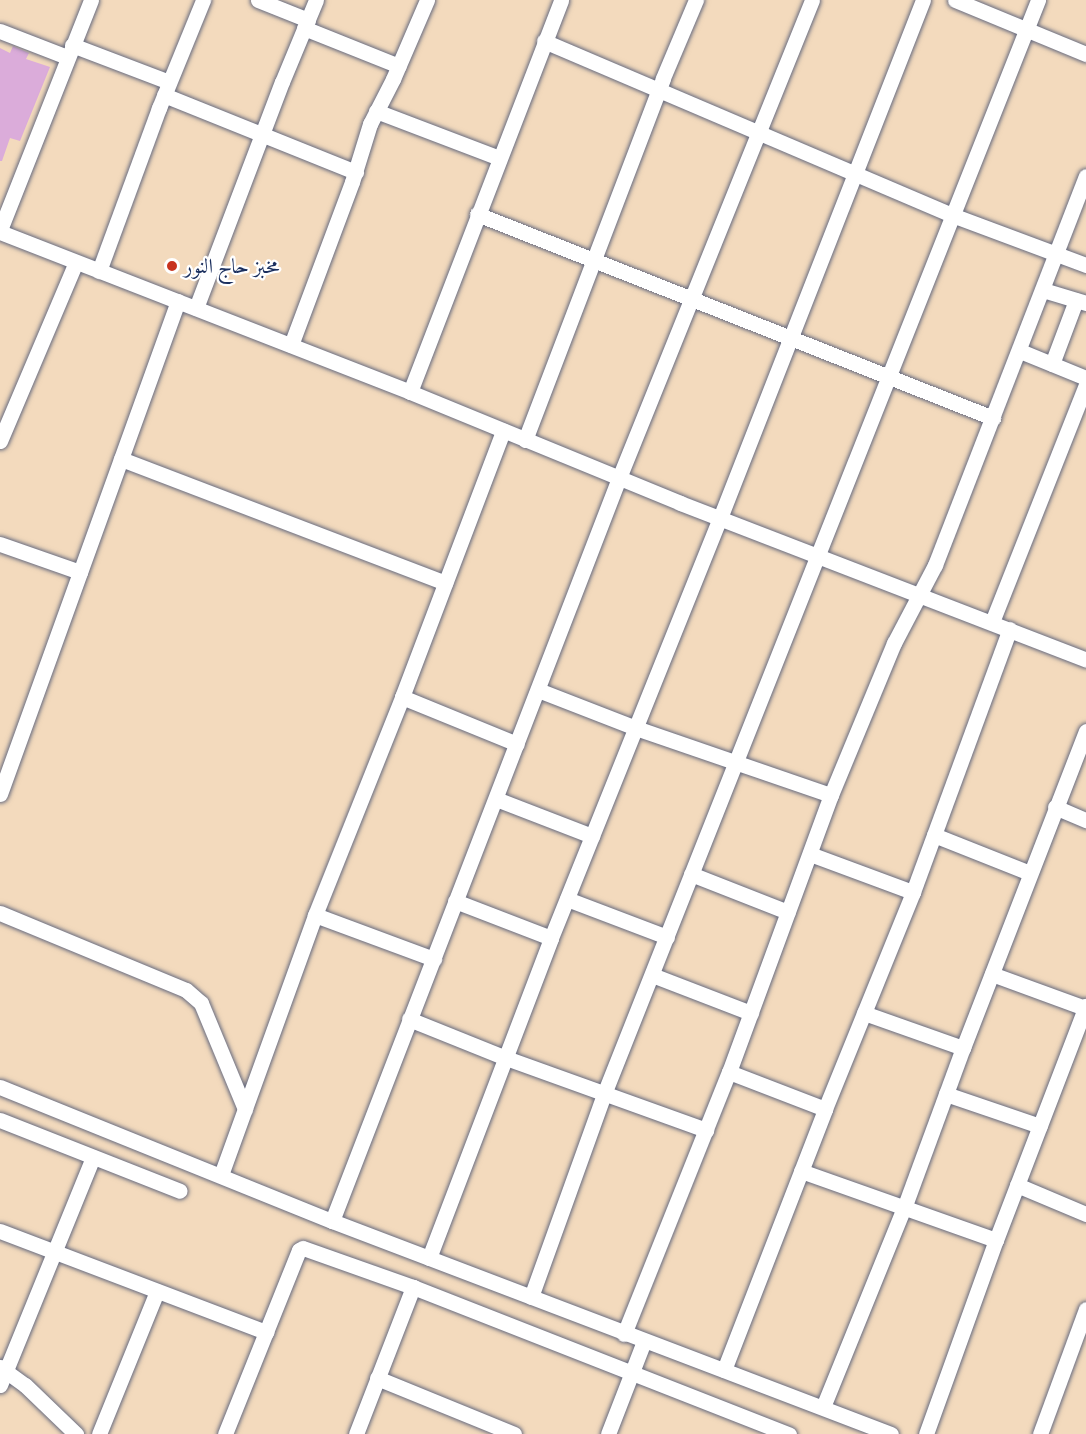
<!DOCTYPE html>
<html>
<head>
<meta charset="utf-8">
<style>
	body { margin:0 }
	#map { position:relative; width:1086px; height:1434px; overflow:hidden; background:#f3dabd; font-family:"IM FELL French Canon",Amiri,serif }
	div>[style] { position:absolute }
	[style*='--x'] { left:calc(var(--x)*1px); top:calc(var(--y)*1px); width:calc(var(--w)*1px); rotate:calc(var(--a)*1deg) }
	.building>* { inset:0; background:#dbacda }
	.roads { filter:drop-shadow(0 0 2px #676b7f) drop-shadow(0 0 2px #676b7f) }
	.minor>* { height:15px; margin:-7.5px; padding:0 7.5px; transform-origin:7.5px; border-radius:7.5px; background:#fff }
	.dots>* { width:16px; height:16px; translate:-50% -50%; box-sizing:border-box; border:3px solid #fff; border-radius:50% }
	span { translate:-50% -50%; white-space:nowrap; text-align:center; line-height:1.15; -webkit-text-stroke:4.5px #fff; paint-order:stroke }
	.poi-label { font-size:21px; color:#1b2f5e }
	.left { translate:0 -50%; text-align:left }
</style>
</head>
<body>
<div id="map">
	<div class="building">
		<div style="clip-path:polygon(13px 46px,29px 53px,26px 59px,50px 67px,20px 141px,10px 138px,2px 161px,0 161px,0 48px,10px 53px)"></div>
	</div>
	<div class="roads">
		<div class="minor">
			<div style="--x:258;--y:0;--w:54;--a:21.8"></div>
			<div style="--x:955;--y:0;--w:142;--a:22.4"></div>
			<div style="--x:304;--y:28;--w:102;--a:21.8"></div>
			<div style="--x:0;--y:31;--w:72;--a:21.2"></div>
			<div style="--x:544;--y:41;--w:444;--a:23.1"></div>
			<div style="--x:952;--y:215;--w:143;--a:20.5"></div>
			<div style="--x:72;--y:45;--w:104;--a:20.9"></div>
			<div style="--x:164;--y:95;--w:207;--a:21.9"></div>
			<div style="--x:376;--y:111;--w:132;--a:20.9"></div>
			<div style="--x:477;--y:214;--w:555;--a:21.57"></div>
			<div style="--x:0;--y:230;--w:247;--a:-68.4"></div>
			<div style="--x:0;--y:232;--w:440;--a:21.3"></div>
			<div style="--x:410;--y:392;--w:292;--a:22.3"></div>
			<div style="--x:680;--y:503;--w:435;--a:21.1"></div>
			<div style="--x:99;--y:271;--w:174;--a:-69.8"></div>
			<div style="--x:159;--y:108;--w:117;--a:-67.8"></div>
			<div style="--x:1043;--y:290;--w:45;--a:16.8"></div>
			<div style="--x:196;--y:308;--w:242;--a:-69.2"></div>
			<div style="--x:282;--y:82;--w:89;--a:-67.5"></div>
			<div style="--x:291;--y:345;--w:174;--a:-69.5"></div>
			<div style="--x:352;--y:182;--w:61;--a:-72.8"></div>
			<div style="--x:370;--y:124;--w:51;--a:-62.9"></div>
			<div style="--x:393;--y:79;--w:86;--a:-66.7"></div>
			<div style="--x:1020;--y:351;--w:71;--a:22.2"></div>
			<div style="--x:1052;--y:364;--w:68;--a:-69.4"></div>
			<div style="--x:410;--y:392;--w:420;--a:-68.9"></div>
			<div style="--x:525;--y:440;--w:387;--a:-69.1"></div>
			<div style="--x:663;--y:78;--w:85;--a:-67.1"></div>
			<div style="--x:0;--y:441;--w:194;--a:-67"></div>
			<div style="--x:121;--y:459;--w:347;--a:20.9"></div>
			<div style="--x:0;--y:544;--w:85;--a:19.3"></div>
			<div style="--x:992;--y:622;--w:256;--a:-68.4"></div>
			<div style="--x:538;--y:690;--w:105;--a:21.2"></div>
			<div style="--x:636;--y:728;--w:206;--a:19"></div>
			<div style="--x:402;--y:697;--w:124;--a:22.2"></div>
			<div style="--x:0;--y:794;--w:524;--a:-70.15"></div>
			<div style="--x:496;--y:799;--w:103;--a:21.1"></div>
			<div style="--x:1055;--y:807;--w:34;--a:23"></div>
			<div style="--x:934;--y:835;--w:103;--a:21.6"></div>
			<div style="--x:810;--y:854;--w:110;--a:20.3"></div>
			<div style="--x:691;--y:874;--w:104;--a:21.4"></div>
			<div style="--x:567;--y:899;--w:107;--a:20.8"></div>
			<div style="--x:455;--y:901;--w:103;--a:21.1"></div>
			<div style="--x:0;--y:913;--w:201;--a:22.5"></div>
			<div style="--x:186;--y:990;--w:20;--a:41"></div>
			<div style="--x:201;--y:1003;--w:115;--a:67.5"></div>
			<div style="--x:315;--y:915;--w:127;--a:20.3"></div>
			<div style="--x:992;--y:974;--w:99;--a:20.1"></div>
			<div style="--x:652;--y:975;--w:106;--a:21"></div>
			<div style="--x:864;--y:1013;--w:105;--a:19.5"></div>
			<div style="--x:409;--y:1019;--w:105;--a:21.9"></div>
			<div style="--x:506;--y:1058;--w:213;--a:19.8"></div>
			<div style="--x:729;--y:1072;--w:103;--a:21.1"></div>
			<div style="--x:0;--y:1087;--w:358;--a:22"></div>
			<div style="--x:332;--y:1221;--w:598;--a:20.86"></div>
			<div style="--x:946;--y:1094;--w:99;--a:18.8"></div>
			<div style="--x:0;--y:1120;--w:193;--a:21.5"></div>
			<div style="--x:801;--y:1171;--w:207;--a:19.5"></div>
			<div style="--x:221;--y:1175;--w:276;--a:-70.1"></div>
			<div style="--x:315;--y:915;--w:235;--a:-68.2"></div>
			<div style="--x:402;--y:697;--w:285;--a:-69.2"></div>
			<div style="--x:1017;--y:1185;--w:75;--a:22.8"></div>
			<div style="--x:332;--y:1221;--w:797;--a:-68.88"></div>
			<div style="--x:619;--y:478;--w:515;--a:-68.01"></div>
			<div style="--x:0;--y:1231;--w:285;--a:20.8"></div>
			<div style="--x:429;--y:1258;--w:342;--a:-69.1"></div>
			<div style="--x:551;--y:938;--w:453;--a:-68.1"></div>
			<div style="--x:720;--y:518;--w:556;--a:-68.6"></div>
			<div style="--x:531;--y:1297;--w:216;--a:-70.2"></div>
			<div style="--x:604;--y:1094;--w:1177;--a:-68.36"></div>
			<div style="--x:624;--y:1334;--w:282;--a:-68.2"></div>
			<div style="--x:729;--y:1072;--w:295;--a:-69.8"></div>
			<div style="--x:831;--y:795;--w:165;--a:-67.5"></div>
			<div style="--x:894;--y:643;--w:88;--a:-62.3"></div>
			<div style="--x:935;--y:565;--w:417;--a:-68.8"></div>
			<div style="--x:0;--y:1367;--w:31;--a:36"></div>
			<div style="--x:25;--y:1385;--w:71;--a:43.9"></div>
			<div style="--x:724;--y:1370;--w:280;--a:-68.8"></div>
			<div style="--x:825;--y:1109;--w:234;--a:-67.9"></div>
			<div style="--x:913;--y:892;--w:280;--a:-69.8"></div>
			<div style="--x:377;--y:1378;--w:148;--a:22.2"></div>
			<div style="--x:0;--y:1385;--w:246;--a:-67.8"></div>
			<div style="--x:823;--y:1407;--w:215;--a:-67.9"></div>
			<div style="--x:904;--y:1208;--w:171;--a:-69.8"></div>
			<div style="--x:963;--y:1048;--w:340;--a:-68.8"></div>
			<div style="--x:99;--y:1434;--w:154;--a:-67.9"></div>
			<div style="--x:225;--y:1434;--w:198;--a:-68.1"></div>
			<div style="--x:299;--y:1250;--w:4;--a:-27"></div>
			<div style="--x:303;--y:1248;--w:117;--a:19.5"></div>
			<div style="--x:413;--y:1287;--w:404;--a:21.4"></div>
			<div style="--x:356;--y:1434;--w:158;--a:-68.8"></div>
			<div style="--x:608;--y:1434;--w:100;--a:-68.8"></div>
			<div style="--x:926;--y:1434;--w:206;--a:-70.2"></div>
			<div style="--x:996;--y:1240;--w:251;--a:-69"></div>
			<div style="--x:1040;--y:1434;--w:133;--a:-69.8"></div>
		</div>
	</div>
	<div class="dots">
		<div style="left:172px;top:266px;background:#c8321e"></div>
	</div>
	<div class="poi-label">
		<span class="left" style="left:184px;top:266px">مخبز حاج النور</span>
	</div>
</div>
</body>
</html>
